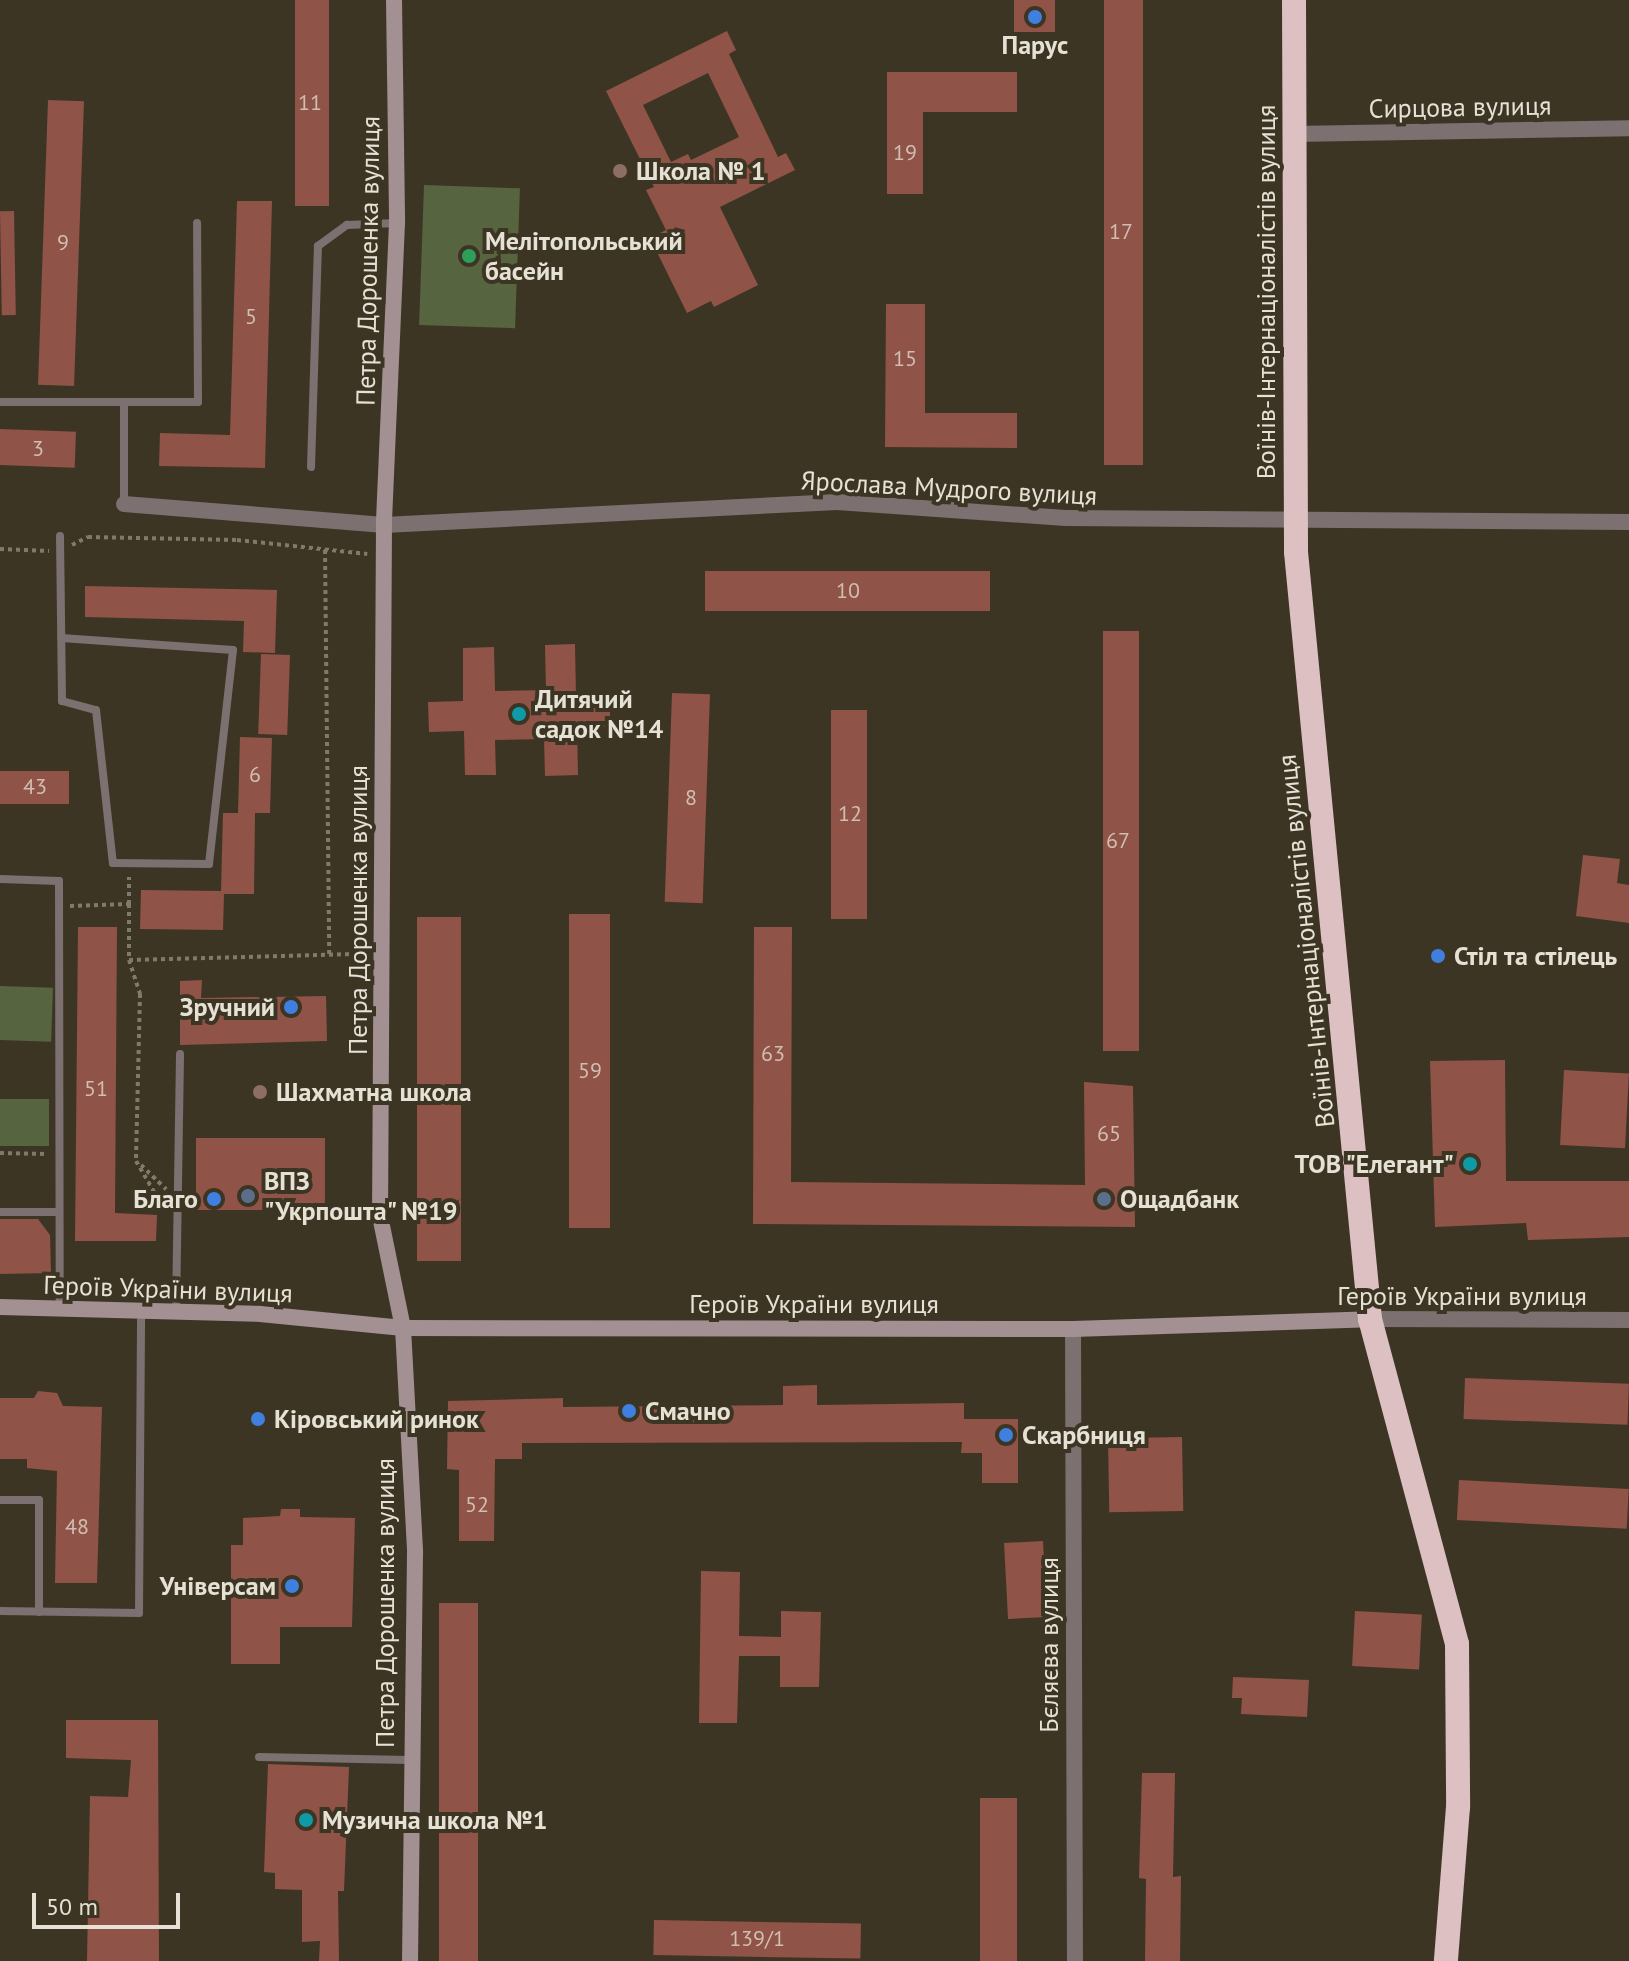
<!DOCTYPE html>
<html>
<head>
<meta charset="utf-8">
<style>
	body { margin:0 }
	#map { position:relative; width:1629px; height:1961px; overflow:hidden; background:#3d3523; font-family:"PT Sans",sans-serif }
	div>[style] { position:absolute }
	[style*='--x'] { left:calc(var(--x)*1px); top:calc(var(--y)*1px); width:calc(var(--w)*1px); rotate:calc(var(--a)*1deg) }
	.green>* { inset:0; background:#566540; transform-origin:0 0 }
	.building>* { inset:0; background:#905347; transform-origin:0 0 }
	.path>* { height:4px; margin-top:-2px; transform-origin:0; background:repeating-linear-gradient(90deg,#807a6a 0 4px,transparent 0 8px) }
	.lane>* { height:8px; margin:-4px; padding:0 4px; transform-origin:4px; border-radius:4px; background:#7c7071 }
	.street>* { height:16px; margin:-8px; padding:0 8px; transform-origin:8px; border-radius:8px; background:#7c7071 }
	.secondary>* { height:16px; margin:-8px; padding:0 8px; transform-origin:8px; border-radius:8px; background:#a39092 }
	.highway>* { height:24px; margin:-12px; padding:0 12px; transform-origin:12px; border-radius:12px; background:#dcc0c2 }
	.dots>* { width:22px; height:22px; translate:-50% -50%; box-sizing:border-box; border:4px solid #3d3523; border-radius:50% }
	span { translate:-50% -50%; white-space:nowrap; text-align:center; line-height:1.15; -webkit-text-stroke:8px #3d3523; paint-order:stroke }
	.number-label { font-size:22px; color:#d0beb2 }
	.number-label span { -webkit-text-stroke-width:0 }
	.poi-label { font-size:26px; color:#e5e1d5; font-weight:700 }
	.left { translate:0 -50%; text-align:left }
	.right { translate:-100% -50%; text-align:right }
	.street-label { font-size:26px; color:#e5e1d5 }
	.scale { position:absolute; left:32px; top:1893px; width:148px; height:36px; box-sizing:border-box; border:4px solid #e5e1d5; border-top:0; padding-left:10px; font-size:24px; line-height:28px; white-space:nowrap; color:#e5e1d5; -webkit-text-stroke:6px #3d3523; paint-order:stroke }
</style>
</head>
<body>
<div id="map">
	<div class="green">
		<div style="left:424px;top:185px;width:96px;height:140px;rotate:2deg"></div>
		<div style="left:0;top:986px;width:53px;height:54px;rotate:2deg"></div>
		<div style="left:0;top:1099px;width:49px;height:47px"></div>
	</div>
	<div class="building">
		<div style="left:295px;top:0;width:34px;height:206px"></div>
		<div style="left:1014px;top:0;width:41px;height:32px"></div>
		<div style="left:1104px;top:0;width:39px;height:465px"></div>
		<div style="clip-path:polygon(evenodd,727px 31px,736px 50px,729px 54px,778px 157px,786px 153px,795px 170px,720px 207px,758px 285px,714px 307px,711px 301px,687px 313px,650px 238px,666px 230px,646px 190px,654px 187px,606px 91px,727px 31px,708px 73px,739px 137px,691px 160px,688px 154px,671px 162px,643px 105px,708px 73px)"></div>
		<div style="clip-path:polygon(887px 72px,1017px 72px,1017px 112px,923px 112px,923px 194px,887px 194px)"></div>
		<div style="left:48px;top:100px;width:36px;height:285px;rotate:2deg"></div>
		<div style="clip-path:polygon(237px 201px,272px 201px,265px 468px,159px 466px,160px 433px,230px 435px)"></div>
		<div style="left:14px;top:211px;width:104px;height:14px;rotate:89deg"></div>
		<div style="clip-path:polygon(886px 304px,925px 304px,925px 413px,1017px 413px,1017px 448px,885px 447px)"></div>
		<div style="left:0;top:429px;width:76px;height:36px;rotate:2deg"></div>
		<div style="left:705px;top:571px;width:285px;height:40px"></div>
		<div style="clip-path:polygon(85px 586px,277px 590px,275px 653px,243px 652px,244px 621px,85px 617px)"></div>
		<div style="left:1103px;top:631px;width:36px;height:420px"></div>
		<div style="clip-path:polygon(575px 644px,576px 697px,610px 696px,610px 727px,577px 727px,578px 775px,545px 776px,544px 739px,495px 740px,496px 775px,465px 775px,464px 731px,429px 732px,428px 702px,463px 701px,463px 648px,494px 647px,495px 691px,546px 690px,545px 645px)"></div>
		<div style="left:261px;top:654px;width:29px;height:80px;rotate:2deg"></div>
		<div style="left:672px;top:693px;width:38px;height:209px;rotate:2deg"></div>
		<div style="left:831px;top:710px;width:36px;height:209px"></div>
		<div style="clip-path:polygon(240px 737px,272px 738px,270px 813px,255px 813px,254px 894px,224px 894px,223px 930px,140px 929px,141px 890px,221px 891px,223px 813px,238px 813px)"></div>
		<div style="left:0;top:771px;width:69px;height:33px"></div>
		<div style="clip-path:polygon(1583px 855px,1620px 859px,1617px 883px,1629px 885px,1629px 923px,1576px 916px)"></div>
		<div style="left:569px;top:914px;width:41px;height:314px"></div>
		<div style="left:417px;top:917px;width:44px;height:344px"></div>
		<div style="clip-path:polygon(78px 927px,117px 927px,115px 1213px,157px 1215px,156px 1241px,75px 1241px)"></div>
		<div style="clip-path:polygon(754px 927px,792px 927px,791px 1182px,1085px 1185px,1084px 1082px,1133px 1086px,1135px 1227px,753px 1224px)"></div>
		<div style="clip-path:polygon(202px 980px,201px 998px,326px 996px,327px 1041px,180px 1045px,180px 981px)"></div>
		<div style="clip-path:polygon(1505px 1060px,1506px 1181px,1629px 1181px,1629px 1237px,1528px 1240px,1526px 1223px,1435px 1227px,1430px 1061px)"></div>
		<div style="left:1564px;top:1070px;width:65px;height:75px;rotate:3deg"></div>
		<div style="left:325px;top:1138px;width:72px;height:129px;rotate:90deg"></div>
		<div style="clip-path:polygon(0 1219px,38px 1219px,50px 1235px,51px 1273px,0 1274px)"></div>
		<div style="left:1465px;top:1378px;width:164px;height:41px;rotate:2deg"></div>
		<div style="clip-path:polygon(817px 1385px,817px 1405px,964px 1403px,964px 1419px,1018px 1419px,1018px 1483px,982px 1483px,982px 1453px,961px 1453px,962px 1442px,522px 1443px,522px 1459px,495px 1459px,494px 1541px,459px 1541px,459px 1470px,447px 1469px,448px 1401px,563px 1398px,563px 1407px,783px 1405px,783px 1386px)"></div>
		<div style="clip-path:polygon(38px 1391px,57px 1393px,63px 1406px,102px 1407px,97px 1583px,55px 1583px,57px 1471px,27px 1468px,27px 1459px,0 1459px,0 1398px,34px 1398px)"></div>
		<div style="left:1182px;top:1437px;width:74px;height:74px;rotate:89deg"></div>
		<div style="left:1459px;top:1480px;width:170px;height:40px;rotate:3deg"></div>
		<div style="clip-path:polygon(281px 1509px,300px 1509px,300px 1517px,355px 1518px,352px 1627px,280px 1627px,280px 1664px,231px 1664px,231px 1545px,243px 1545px,243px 1518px,280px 1516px)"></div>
		<div style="left:1043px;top:1541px;width:76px;height:39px;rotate:87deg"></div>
		<div style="clip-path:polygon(701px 1571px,740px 1572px,739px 1636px,781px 1637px,781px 1611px,821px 1612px,819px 1687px,780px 1687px,780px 1656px,739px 1656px,737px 1723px,699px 1723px)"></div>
		<div style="left:439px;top:1603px;width:39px;height:358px"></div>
		<div style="left:1355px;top:1611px;width:67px;height:55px;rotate:3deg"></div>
		<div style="clip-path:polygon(1233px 1677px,1309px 1680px,1307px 1717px,1241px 1714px,1242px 1698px,1232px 1698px)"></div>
		<div style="clip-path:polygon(66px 1720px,158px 1720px,159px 1961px,87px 1961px,90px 1796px,128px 1797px,131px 1760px,66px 1758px)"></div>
		<div style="clip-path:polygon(268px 1764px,349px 1767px,344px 1891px,338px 1891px,339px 1961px,319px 1961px,320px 1941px,302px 1942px,302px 1890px,275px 1889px,275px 1873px,264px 1872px)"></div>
		<div style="clip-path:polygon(1142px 1773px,1175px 1773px,1173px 1877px,1181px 1876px,1180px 1961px,1145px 1961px,1146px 1879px,1139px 1878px)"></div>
		<div style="left:980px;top:1798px;width:37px;height:163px"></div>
		<div style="left:654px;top:1920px;width:207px;height:35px;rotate:1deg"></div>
	</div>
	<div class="path">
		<div style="--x:72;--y:545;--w:18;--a:-27"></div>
		<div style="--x:88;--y:537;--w:149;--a:1.2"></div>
		<div style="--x:237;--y:540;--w:131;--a:6.1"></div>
		<div style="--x:0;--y:549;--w:49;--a:2.3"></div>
		<div style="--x:325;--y:550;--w:405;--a:89.4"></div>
		<div style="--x:129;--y:904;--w:27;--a:-90"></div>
		<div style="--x:70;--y:906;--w:59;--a:-1.9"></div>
		<div style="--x:129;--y:904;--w:56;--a:90"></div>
		<div style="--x:129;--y:960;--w:36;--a:72"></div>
		<div style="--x:140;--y:994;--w:167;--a:91.4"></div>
		<div style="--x:136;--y:1161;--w:53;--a:59.6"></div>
		<div style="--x:129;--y:960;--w:235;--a:-1.5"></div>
		<div style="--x:0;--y:1153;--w:47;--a:1.2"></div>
		<div style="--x:141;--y:1165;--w:35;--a:44"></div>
		<div style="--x:330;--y:1210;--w:31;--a:-6"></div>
	</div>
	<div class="lane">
		<div style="--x:0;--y:402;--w:198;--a:0"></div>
		<div style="--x:198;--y:402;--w:179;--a:-90.3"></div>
		<div style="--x:311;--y:467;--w:221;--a:-88.2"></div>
		<div style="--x:318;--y:246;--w:36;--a:-36"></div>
		<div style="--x:347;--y:225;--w:50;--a:-2.3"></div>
		<div style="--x:124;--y:504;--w:102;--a:-90"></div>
		<div style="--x:60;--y:536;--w:165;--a:89.3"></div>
		<div style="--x:62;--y:701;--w:35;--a:15"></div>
		<div style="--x:96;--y:710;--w:154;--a:83.7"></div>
		<div style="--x:113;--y:863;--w:96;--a:0.6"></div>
		<div style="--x:209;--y:864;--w:215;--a:-83.6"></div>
		<div style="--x:233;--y:650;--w:172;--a:-176"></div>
		<div style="--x:0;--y:879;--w:59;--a:1.9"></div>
		<div style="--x:59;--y:881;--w:428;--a:89.9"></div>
		<div style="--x:0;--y:1212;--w:57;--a:0"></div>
		<div style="--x:176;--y:1311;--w:257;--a:-89.1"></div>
		<div style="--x:0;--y:1500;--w:39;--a:0"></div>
		<div style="--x:39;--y:1500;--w:112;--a:90"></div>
		<div style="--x:0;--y:1611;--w:139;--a:0.8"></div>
		<div style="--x:139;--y:1613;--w:301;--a:-89.6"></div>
		<div style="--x:259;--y:1757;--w:150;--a:1.1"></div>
	</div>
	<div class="street">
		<div style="--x:1293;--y:134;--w:336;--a:-1"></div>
		<div style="--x:124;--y:504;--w:261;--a:4.6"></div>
		<div style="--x:384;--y:525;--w:454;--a:-2.9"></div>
		<div style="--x:837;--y:502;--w:229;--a:4"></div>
		<div style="--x:1065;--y:518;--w:564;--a:0.41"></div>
		<div style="--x:1370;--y:1319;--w:259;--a:0.2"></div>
		<div style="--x:1073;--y:1329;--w:632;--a:89.82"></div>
	</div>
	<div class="secondary">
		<div style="--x:394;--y:0;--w:223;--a:89.2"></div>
		<div style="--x:397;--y:223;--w:302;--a:92.5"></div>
		<div style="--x:384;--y:525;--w:691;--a:90.33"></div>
		<div style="--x:380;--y:1216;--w:114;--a:78.4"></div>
		<div style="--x:403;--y:1328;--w:225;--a:86.9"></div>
		<div style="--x:415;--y:1553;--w:408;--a:90.7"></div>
		<div style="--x:0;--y:1307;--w:260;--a:1.5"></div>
		<div style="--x:260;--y:1314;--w:144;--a:5.6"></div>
		<div style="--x:403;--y:1328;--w:670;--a:0.09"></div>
		<div style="--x:1073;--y:1329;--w:297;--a:-1.9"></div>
	</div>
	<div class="highway">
		<div style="--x:1294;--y:0;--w:552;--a:89.79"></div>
		<div style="--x:1296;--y:552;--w:771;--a:84.49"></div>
		<div style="--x:1370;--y:1319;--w:336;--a:75"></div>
		<div style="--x:1457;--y:1644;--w:163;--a:89.6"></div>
		<div style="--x:1458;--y:1807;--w:154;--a:94.5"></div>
	</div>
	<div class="dots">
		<div style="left:1035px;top:17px;background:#3f7fe0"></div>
		<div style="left:620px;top:171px;background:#8d6e63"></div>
		<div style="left:469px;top:256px;background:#2e9e5b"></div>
		<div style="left:519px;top:714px;background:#0f9aa8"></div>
		<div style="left:1438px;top:956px;background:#3f7fe0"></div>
		<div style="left:291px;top:1007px;background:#3f7fe0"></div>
		<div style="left:260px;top:1092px;background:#8d6e63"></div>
		<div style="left:1470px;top:1164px;background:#0f9aa8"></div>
		<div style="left:248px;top:1196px;background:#5c6f8a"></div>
		<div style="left:214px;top:1199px;background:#3f7fe0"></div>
		<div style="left:1104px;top:1199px;background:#5c6f8a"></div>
		<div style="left:629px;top:1411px;background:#3f7fe0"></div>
		<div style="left:258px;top:1419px;background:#3f7fe0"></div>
		<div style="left:1006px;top:1435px;background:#3f7fe0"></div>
		<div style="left:292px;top:1586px;background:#3f7fe0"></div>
		<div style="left:306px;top:1820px;background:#0f9aa8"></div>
	</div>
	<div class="number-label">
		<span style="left:310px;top:103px">11</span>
		<span style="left:905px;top:153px">19</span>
		<span style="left:1121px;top:232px">17</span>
		<span style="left:63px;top:243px">9</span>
		<span style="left:251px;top:317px">5</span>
		<span style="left:905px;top:359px">15</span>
		<span style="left:38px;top:449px">3</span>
		<span style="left:848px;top:591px">10</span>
		<span style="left:255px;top:775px">6</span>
		<span style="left:35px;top:787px">43</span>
		<span style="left:691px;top:798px">8</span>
		<span style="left:850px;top:814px">12</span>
		<span style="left:1118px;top:841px">67</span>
		<span style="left:773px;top:1054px">63</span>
		<span style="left:590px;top:1071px">59</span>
		<span style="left:96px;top:1089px">51</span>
		<span style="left:1109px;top:1134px">65</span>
		<span style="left:477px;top:1505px">52</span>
		<span style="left:77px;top:1527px">48</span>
		<span style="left:757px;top:1939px">139/1</span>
	</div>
	<div class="poi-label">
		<span style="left:1035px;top:45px">Парус</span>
		<span class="left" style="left:636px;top:171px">Школа № 1</span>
		<span class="left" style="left:485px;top:256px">Мелітопольський<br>басейн</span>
		<span class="left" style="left:535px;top:714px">Дитячий<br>садок №14</span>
		<span class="left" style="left:1454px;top:956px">Стіл та стілець</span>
		<span class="right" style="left:275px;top:1007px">Зручний</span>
		<span class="left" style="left:276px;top:1092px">Шахматна школа</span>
		<span class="right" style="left:1454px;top:1164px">ТОВ "Елегант"</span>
		<span class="left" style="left:264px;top:1196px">ВПЗ<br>"Укрпошта" №19</span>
		<span class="right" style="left:198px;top:1199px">Благо</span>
		<span class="left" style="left:1120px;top:1199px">Ощадбанк</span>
		<span class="left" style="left:645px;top:1411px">Смачно</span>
		<span class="left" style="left:274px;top:1419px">Кіровський ринок</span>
		<span class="left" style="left:1022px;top:1435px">Скарбниця</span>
		<span class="right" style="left:276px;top:1586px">Універсам</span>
		<span class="left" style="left:322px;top:1820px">Музична школа №1</span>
	</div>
	<div class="street-label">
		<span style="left:1460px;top:107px;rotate:-1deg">Сирцова вулиця</span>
		<span style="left:368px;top:261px;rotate:-89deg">Петра Дорошенка вулиця</span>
		<span style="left:1266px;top:292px;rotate:-90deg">Воїнів-Інтернаціоналістів вулиця</span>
		<span style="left:949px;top:488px;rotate:3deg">Ярослава Мудрого вулиця</span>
		<span style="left:358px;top:910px;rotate:-90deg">Петра Дорошенка вулиця</span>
		<span style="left:1306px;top:941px;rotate:-96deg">Воїнів-Інтернаціоналістів вулиця</span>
		<span style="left:168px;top:1289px;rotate:2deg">Героїв України вулиця</span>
		<span style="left:1462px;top:1296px">Героїв України вулиця</span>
		<span style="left:814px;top:1304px">Героїв України вулиця</span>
		<span style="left:385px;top:1603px;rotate:-90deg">Петра Дорошенка вулиця</span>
		<span style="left:1049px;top:1645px;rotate:-90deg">Бєляєва вулиця</span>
	</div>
	<div class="scale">50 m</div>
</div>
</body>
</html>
